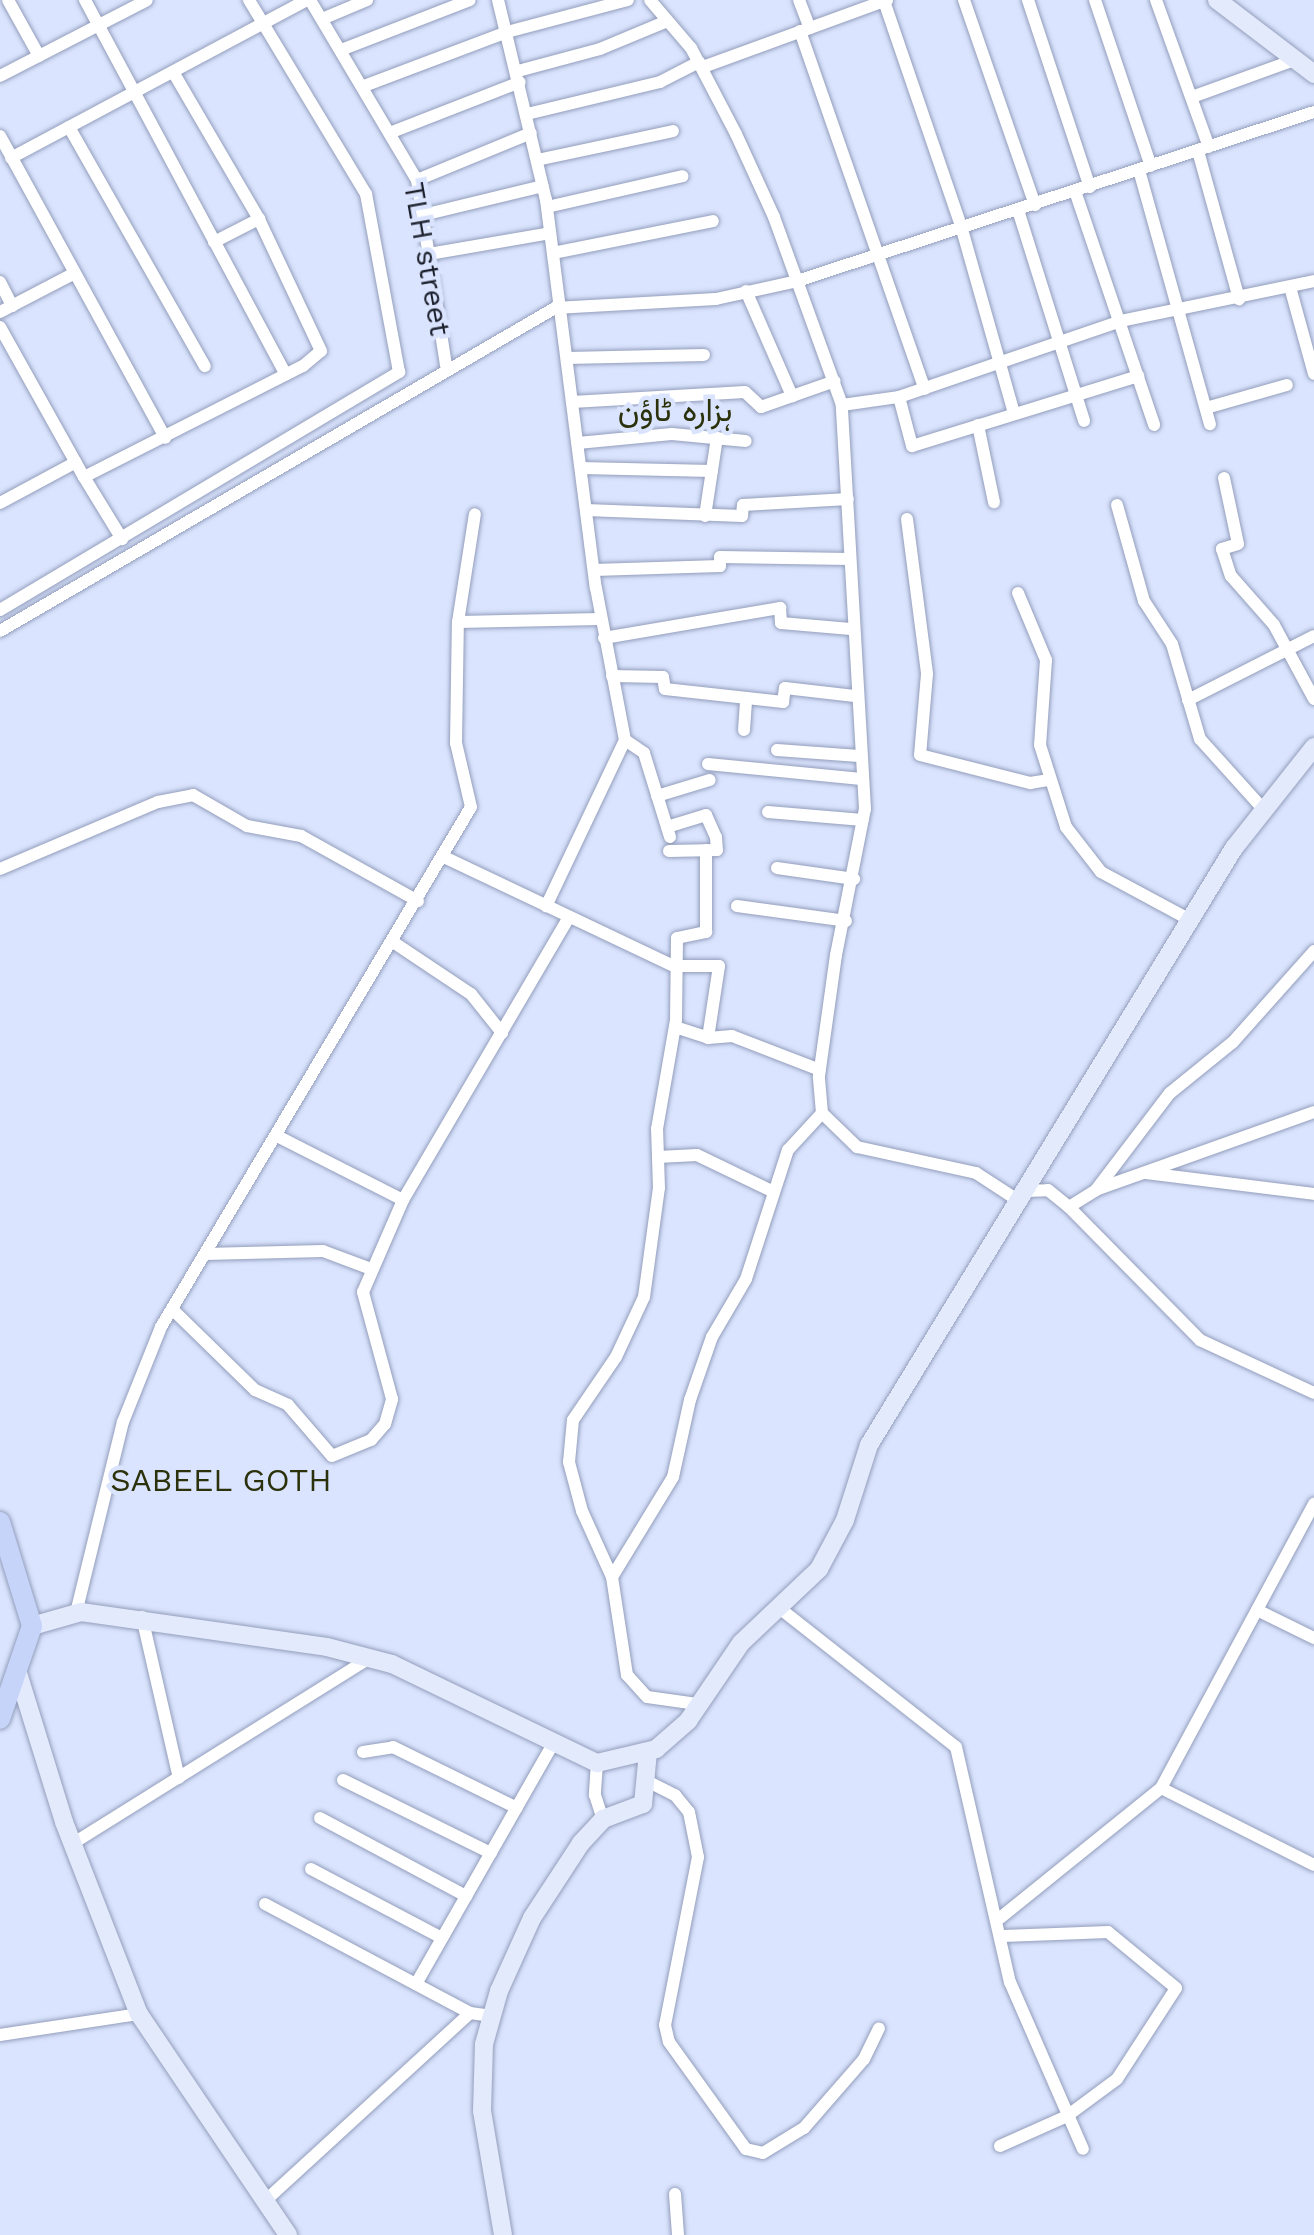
<!DOCTYPE html>
<html>
<head>
<meta charset="utf-8">
<style>
	body { margin:0 }
	#map { position:relative; width:1314px; height:2235px; overflow:hidden; background:#dae4fe; font-family:"Work Sans",Vazirmatn,sans-serif }
	div>[style] { position:absolute }
	[style*='--x'] { left:calc(var(--x)*1px); top:calc(var(--y)*1px); width:calc(var(--w)*1px); rotate:calc(var(--a)*1deg) }
	.roads { filter:drop-shadow(0 0 2px #939ebc) drop-shadow(0 0 2px #939ebc) }
	.street>* { height:12px; margin:-6px; padding:0 6px; transform-origin:6px; border-radius:6px; background:#fff }
	.secondary>* { height:18px; margin:-9px; padding:0 9px; transform-origin:9px; border-radius:9px; background:#e3eafc }
	.primary>* { height:20px; margin:-10px; padding:0 10px; transform-origin:10px; border-radius:10px; background:#c7d4fa }
	span { translate:-50% -50%; white-space:nowrap; text-align:center; line-height:1.15; -webkit-text-stroke:9px #dae4fe; paint-order:stroke }
	.street-label { font-size:30px; color:#1d212d }
	.neighbourhood-label { font-size:32px; color:#2b320b }
</style>
</head>
<body>
<div id="map">
	<div class="roads">
		<div class="street">
			<div style="--x:8;--y:0;--w:64;--a:61"></div>
			<div style="--x:85;--y:0;--w:425;--a:61.8"></div>
			<div style="--x:310;--y:0;--w:209;--a:59.3"></div>
			<div style="--x:417;--y:180;--w:188;--a:81.1"></div>
			<div style="--x:498;--y:0;--w:206;--a:76.5"></div>
			<div style="--x:546;--y:200;--w:391;--a:82.7"></div>
			<div style="--x:596;--y:588;--w:155;--a:79.2"></div>
			<div style="--x:625;--y:740;--w:184;--a:115.4"></div>
			<div style="--x:799;--y:0;--w:30;--a:69"></div>
			<div style="--x:964;--y:0;--w:217;--a:70.9"></div>
			<div style="--x:1028;--y:0;--w:197;--a:71.7"></div>
			<div style="--x:1095;--y:0;--w:175;--a:71.4"></div>
			<div style="--x:1156;--y:0;--w:156;--a:70.2"></div>
			<div style="--x:884;--y:1;--w:238;--a:71.1"></div>
			<div style="--x:961;--y:226;--w:194;--a:74.2"></div>
			<div style="--x:322;--y:19;--w:49;--a:-22.9"></div>
			<div style="--x:800;--y:31;--w:379;--a:70.8"></div>
			<div style="--x:341;--y:50;--w:138;--a:-21.2"></div>
			<div style="--x:703;--y:67;--w:196;--a:-20"></div>
			<div style="--x:518;--y:71;--w:85;--a:-15"></div>
			<div style="--x:600;--y:49;--w:70;--a:-22.6"></div>
			<div style="--x:0;--y:76;--w:165;--a:-27.3"></div>
			<div style="--x:364;--y:86;--w:153;--a:-20.7"></div>
			<div style="--x:507;--y:32;--w:125;--a:-14.8"></div>
			<div style="--x:1192;--y:97;--w:112;--a:-19.9"></div>
			<div style="--x:527;--y:114;--w:137;--a:-13.5"></div>
			<div style="--x:660;--y:82;--w:44;--a:-27.1"></div>
			<div style="--x:69;--y:127;--w:275;--a:60.4"></div>
			<div style="--x:392;--y:132;--w:137;--a:-21.3"></div>
			<div style="--x:0;--y:136;--w:344;--a:61.3"></div>
			<div style="--x:1198;--y:151;--w:154;--a:74.5"></div>
			<div style="--x:11;--y:158;--w:336;--a:-28.1"></div>
			<div style="--x:537;--y:160;--w:139;--a:-12"></div>
			<div style="--x:1139;--y:170;--w:264;--a:74.4"></div>
			<div style="--x:417;--y:180;--w:123;--a:-22.4"></div>
			<div style="--x:1075;--y:191;--w:247;--a:71.3"></div>
			<div style="--x:547;--y:207;--w:139;--a:-12.8"></div>
			<div style="--x:1018;--y:210;--w:221;--a:72.6"></div>
			<div style="--x:423;--y:215;--w:123;--a:-13.6"></div>
			<div style="--x:214;--y:242;--w:51;--a:-27.1"></div>
			<div style="--x:553;--y:253;--w:163;--a:-11.3"></div>
			<div style="--x:429;--y:254;--w:123;--a:-9.8"></div>
			<div style="--x:0;--y:282;--w:27;--a:63"></div>
			<div style="--x:1290;--y:287;--w:90;--a:74.6"></div>
			<div style="--x:746;--y:291;--w:115;--a:66.3"></div>
			<div style="--x:0;--y:312;--w:82;--a:-27.5"></div>
			<div style="--x:0;--y:327;--w:172;--a:60.8"></div>
			<div style="--x:84;--y:477;--w:246;--a:-26.9"></div>
			<div style="--x:303;--y:366;--w:23;--a:-40"></div>
			<div style="--x:321;--y:351;--w:146;--a:-115.2"></div>
			<div style="--x:259;--y:219;--w:170;--a:-120.3"></div>
			<div style="--x:567;--y:358;--w:137;--a:-1.3"></div>
			<div style="--x:899;--y:397;--w:51;--a:75.1"></div>
			<div style="--x:912;--y:446;--w:237;--a:-17.2"></div>
			<div style="--x:572;--y:402;--w:173;--a:-3.3"></div>
			<div style="--x:745;--y:392;--w:22;--a:43"></div>
			<div style="--x:761;--y:407;--w:78;--a:-19.4"></div>
			<div style="--x:842;--y:405;--w:58;--a:-8"></div>
			<div style="--x:899;--y:397;--w:235;--a:-18.9"></div>
			<div style="--x:1121;--y:321;--w:197;--a:-11.7"></div>
			<div style="--x:1206;--y:408;--w:84;--a:-15.9"></div>
			<div style="--x:978;--y:425;--w:79;--a:78.3"></div>
			<div style="--x:578;--y:443;--w:94;--a:-5.5"></div>
			<div style="--x:672;--y:434;--w:74;--a:5.4"></div>
			<div style="--x:581;--y:468;--w:131;--a:1.3"></div>
			<div style="--x:84;--y:477;--w:73;--a:58.5"></div>
			<div style="--x:1224;--y:478;--w:67;--a:78"></div>
			<div style="--x:1238;--y:544;--w:17;--a:163"></div>
			<div style="--x:1222;--y:549;--w:28;--a:72"></div>
			<div style="--x:1231;--y:576;--w:65;--a:48.7"></div>
			<div style="--x:1274;--y:625;--w:84;--a:61.6"></div>
			<div style="--x:0;--y:503;--w:86;--a:-28.3"></div>
			<div style="--x:1117;--y:505;--w:100;--a:74.3"></div>
			<div style="--x:1144;--y:601;--w:51;--a:56.9"></div>
			<div style="--x:1172;--y:644;--w:99;--a:73.6"></div>
			<div style="--x:1200;--y:739;--w:96;--a:48"></div>
			<div style="--x:586;--y:510;--w:156;--a:2.2"></div>
			<div style="--x:742;--y:516;--w:11;--a:-85"></div>
			<div style="--x:743;--y:505;--w:105;--a:-3.3"></div>
			<div style="--x:705;--y:516;--w:79;--a:-81.3"></div>
			<div style="--x:907;--y:519;--w:156;--a:82.6"></div>
			<div style="--x:927;--y:674;--w:81;--a:94.9"></div>
			<div style="--x:920;--y:755;--w:114;--a:14.3"></div>
			<div style="--x:1030;--y:783;--w:18;--a:-9"></div>
			<div style="--x:594;--y:570;--w:126;--a:-1.8"></div>
			<div style="--x:720;--y:566;--w:9;--a:-90"></div>
			<div style="--x:720;--y:557;--w:130;--a:0.9"></div>
			<div style="--x:1018;--y:593;--w:73;--a:67.3"></div>
			<div style="--x:1046;--y:660;--w:85;--a:94"></div>
			<div style="--x:1040;--y:745;--w:86;--a:72.4"></div>
			<div style="--x:1066;--y:827;--w:57;--a:52.1"></div>
			<div style="--x:1101;--y:872;--w:101;--a:28.3"></div>
			<div style="--x:0;--y:610;--w:465;--a:-30.8"></div>
			<div style="--x:399;--y:372;--w:181;--a:-100.5"></div>
			<div style="--x:366;--y:194;--w:227;--a:-121.1"></div>
			<div style="--x:458;--y:622;--w:142;--a:-1.2"></div>
			<div style="--x:0;--y:631;--w:642;--a:-30.2"></div>
			<div style="--x:555;--y:308;--w:161;--a:-3.2"></div>
			<div style="--x:716;--y:299;--w:83;--a:-12.5"></div>
			<div style="--x:797;--y:281;--w:544;--a:-18.1"></div>
			<div style="--x:604;--y:638;--w:179;--a:-9.7"></div>
			<div style="--x:780;--y:608;--w:15;--a:86"></div>
			<div style="--x:781;--y:623;--w:70;--a:4.9"></div>
			<div style="--x:612;--y:676;--w:51;--a:1.1"></div>
			<div style="--x:663;--y:677;--w:12;--a:81"></div>
			<div style="--x:665;--y:689;--w:119;--a:6.3"></div>
			<div style="--x:783;--y:702;--w:14;--a:-82"></div>
			<div style="--x:785;--y:688;--w:70;--a:6.5"></div>
			<div style="--x:1188;--y:700;--w:141;--a:-26.9"></div>
			<div style="--x:744;--y:730;--w:32;--a:-86"></div>
			<div style="--x:625;--y:740;--w:23;--a:34"></div>
			<div style="--x:644;--y:753;--w:88;--a:72.8"></div>
			<div style="--x:777;--y:750;--w:82;--a:4.2"></div>
			<div style="--x:708;--y:764;--w:154;--a:5.6"></div>
			<div style="--x:657;--y:796;--w:55;--a:-16.8"></div>
			<div style="--x:768;--y:812;--w:95;--a:4.8"></div>
			<div style="--x:667;--y:827;--w:41;--a:-17.1"></div>
			<div style="--x:706;--y:815;--w:24;--a:66"></div>
			<div style="--x:716;--y:837;--w:13;--a:86"></div>
			<div style="--x:717;--y:850;--w:48;--a:178.8"></div>
			<div style="--x:444;--y:857;--w:255;--a:25.4"></div>
			<div style="--x:674;--y:966;--w:45;--a:0"></div>
			<div style="--x:719;--y:966;--w:73;--a:98.7"></div>
			<div style="--x:777;--y:868;--w:78;--a:8.1"></div>
			<div style="--x:0;--y:869;--w:172;--a:-23"></div>
			<div style="--x:158;--y:802;--w:36;--a:-11"></div>
			<div style="--x:193;--y:795;--w:62;--a:29.9"></div>
			<div style="--x:247;--y:826;--w:55;--a:10.5"></div>
			<div style="--x:301;--y:836;--w:134;--a:29.1"></div>
			<div style="--x:737;--y:906;--w:110;--a:7.8"></div>
			<div style="--x:393;--y:942;--w:94;--a:33.7"></div>
			<div style="--x:471;--y:994;--w:50;--a:51.5"></div>
			<div style="--x:675;--y:1027;--w:35;--a:18"></div>
			<div style="--x:708;--y:1038;--w:24;--a:-5"></div>
			<div style="--x:732;--y:1036;--w:94;--a:21.1"></div>
			<div style="--x:822;--y:1113;--w:49;--a:44.2"></div>
			<div style="--x:857;--y:1147;--w:122;--a:12.3"></div>
			<div style="--x:976;--y:1173;--w:51;--a:33.1"></div>
			<div style="--x:658;--y:1157;--w:39;--a:-3"></div>
			<div style="--x:697;--y:1155;--w:85;--a:25.7"></div>
			<div style="--x:1146;--y:1173;--w:169;--a:7.1"></div>
			<div style="--x:1098;--y:1189;--w:229;--a:-19.6"></div>
			<div style="--x:1025;--y:1191;--w:23;--a:-2"></div>
			<div style="--x:1048;--y:1190;--w:27;--a:39"></div>
			<div style="--x:1069;--y:1207;--w:32;--a:-32"></div>
			<div style="--x:1096;--y:1190;--w:122;--a:-52.7"></div>
			<div style="--x:1170;--y:1093;--w:81;--a:-39"></div>
			<div style="--x:1233;--y:1042;--w:122;--a:-48.3"></div>
			<div style="--x:403;--y:1200;--w:328;--a:-59.6"></div>
			<div style="--x:1069;--y:1207;--w:187;--a:45.4"></div>
			<div style="--x:1200;--y:1340;--w:126;--a:24.9"></div>
			<div style="--x:205;--y:1254;--w:118;--a:-1.5"></div>
			<div style="--x:323;--y:1251;--w:51;--a:20.6"></div>
			<div style="--x:172;--y:1309;--w:116;--a:44.3"></div>
			<div style="--x:255;--y:1390;--w:36;--a:24"></div>
			<div style="--x:288;--y:1405;--w:67;--a:49.2"></div>
			<div style="--x:332;--y:1456;--w:42;--a:-22.3"></div>
			<div style="--x:371;--y:1440;--w:21;--a:-49"></div>
			<div style="--x:385;--y:1424;--w:26;--a:-74"></div>
			<div style="--x:392;--y:1399;--w:111;--a:-105.2"></div>
			<div style="--x:363;--y:1292;--w:100;--a:-66.5"></div>
			<div style="--x:403;--y:1200;--w:141;--a:-153.1"></div>
			<div style="--x:612;--y:1577;--w:117;--a:-58.6"></div>
			<div style="--x:673;--y:1477;--w:79;--a:-77.6"></div>
			<div style="--x:690;--y:1400;--w:67;--a:-70.8"></div>
			<div style="--x:712;--y:1337;--w:67;--a:-59.6"></div>
			<div style="--x:746;--y:1279;--w:136;--a:-72"></div>
			<div style="--x:788;--y:1150;--w:50;--a:-47.4"></div>
			<div style="--x:822;--y:1113;--w:37;--a:-95"></div>
			<div style="--x:819;--y:1076;--w:122;--a:-82"></div>
			<div style="--x:836;--y:955;--w:149;--a:-78.8"></div>
			<div style="--x:865;--y:809;--w:405;--a:-93.3"></div>
			<div style="--x:842;--y:405;--w:200;--a:-109.9"></div>
			<div style="--x:774;--y:217;--w:91;--a:-114.6"></div>
			<div style="--x:736;--y:134;--w:97;--a:-117.6"></div>
			<div style="--x:691;--y:48;--w:63;--a:-130.5"></div>
			<div style="--x:778;--y:1607;--w:226;--a:38.2"></div>
			<div style="--x:956;--y:1747;--w:241;--a:77.1"></div>
			<div style="--x:1010;--y:1982;--w:182;--a:66.4"></div>
			<div style="--x:1257;--y:1610;--w:64;--a:26.2"></div>
			<div style="--x:76;--y:1613;--w:197;--a:-76.2"></div>
			<div style="--x:123;--y:1422;--w:102;--a:-68.2"></div>
			<div style="--x:161;--y:1327;--w:605;--a:-59.2"></div>
			<div style="--x:471;--y:807;--w:66;--a:-103.2"></div>
			<div style="--x:456;--y:743;--w:121;--a:-89.1"></div>
			<div style="--x:458;--y:622;--w:109;--a:-81.1"></div>
			<div style="--x:142;--y:1617;--w:165;--a:77.1"></div>
			<div style="--x:697;--y:1704;--w:50;--a:-172"></div>
			<div style="--x:647;--y:1697;--w:30;--a:-132"></div>
			<div style="--x:627;--y:1675;--w:99;--a:-98.7"></div>
			<div style="--x:612;--y:1577;--w:72;--a:-114.4"></div>
			<div style="--x:582;--y:1511;--w:51;--a:-104.9"></div>
			<div style="--x:569;--y:1462;--w:42;--a:-84.6"></div>
			<div style="--x:573;--y:1420;--w:76;--a:-55.7"></div>
			<div style="--x:616;--y:1357;--w:66;--a:-65"></div>
			<div style="--x:644;--y:1297;--w:110;--a:-82.2"></div>
			<div style="--x:659;--y:1188;--w:59;--a:-91.9"></div>
			<div style="--x:657;--y:1129;--w:111;--a:-80.1"></div>
			<div style="--x:676;--y:1020;--w:82;--a:-89.3"></div>
			<div style="--x:677;--y:938;--w:30;--a:-12"></div>
			<div style="--x:706;--y:932;--w:82;--a:-90"></div>
			<div style="--x:363;--y:1752;--w:30;--a:-9"></div>
			<div style="--x:393;--y:1747;--w:138;--a:26.2"></div>
			<div style="--x:597;--y:1763;--w:32;--a:94"></div>
			<div style="--x:595;--y:1795;--w:25;--a:72"></div>
			<div style="--x:343;--y:1780;--w:165;--a:26.3"></div>
			<div style="--x:645;--y:1780;--w:34;--a:27"></div>
			<div style="--x:675;--y:1795;--w:22;--a:51"></div>
			<div style="--x:689;--y:1812;--w:46;--a:78.7"></div>
			<div style="--x:698;--y:1857;--w:171;--a:101.1"></div>
			<div style="--x:665;--y:2025;--w:17;--a:77"></div>
			<div style="--x:669;--y:2042;--w:132;--a:54.3"></div>
			<div style="--x:746;--y:2149;--w:17;--a:13"></div>
			<div style="--x:763;--y:2153;--w:48;--a:-31.4"></div>
			<div style="--x:804;--y:2128;--w:91;--a:-49"></div>
			<div style="--x:864;--y:2059;--w:34;--a:-64"></div>
			<div style="--x:1161;--y:1788;--w:171;--a:26.7"></div>
			<div style="--x:320;--y:1818;--w:166;--a:28.1"></div>
			<div style="--x:72;--y:1844;--w:351;--a:-32"></div>
			<div style="--x:311;--y:1869;--w:148;--a:27.8"></div>
			<div style="--x:265;--y:1904;--w:232;--a:28"></div>
			<div style="--x:1000;--y:1918;--w:207;--a:-38.9"></div>
			<div style="--x:1161;--y:1788;--w:323;--a:-61.7"></div>
			<div style="--x:416;--y:1984;--w:276;--a:-60.3"></div>
			<div style="--x:0;--y:2035;--w:141;--a:-8.6"></div>
			<div style="--x:1000;--y:2146;--w:73;--a:-24.1"></div>
			<div style="--x:1067;--y:2116;--w:62;--a:-36.5"></div>
			<div style="--x:1117;--y:2079;--w:108;--a:-57"></div>
			<div style="--x:1176;--y:1988;--w:88;--a:-140.5"></div>
			<div style="--x:1108;--y:1932;--w:105;--a:177.8"></div>
			<div style="--x:675;--y:2194;--w:41;--a:85.8"></div>
			<div style="--x:265;--y:2201;--w:278;--a:-42.5"></div>
			<div style="--x:470;--y:2013;--w:22;--a:8"></div>
		</div>
		<div class="secondary">
			<div style="--x:1217;--y:0;--w:122;--a:37.3"></div>
			<div style="--x:32;--y:1626;--w:51;--a:-15.9"></div>
			<div style="--x:81;--y:1612;--w:248;--a:8.1"></div>
			<div style="--x:327;--y:1647;--w:67;--a:14.7"></div>
			<div style="--x:392;--y:1664;--w:228;--a:25.8"></div>
			<div style="--x:597;--y:1763;--w:61;--a:-13.3"></div>
			<div style="--x:656;--y:1749;--w:43;--a:-41.2"></div>
			<div style="--x:688;--y:1721;--w:94;--a:-55.8"></div>
			<div style="--x:741;--y:1643;--w:108;--a:-43.5"></div>
			<div style="--x:819;--y:1569;--w:55;--a:-62"></div>
			<div style="--x:845;--y:1520;--w:79;--a:-72.3"></div>
			<div style="--x:869;--y:1445;--w:700;--a:-58.56"></div>
			<div style="--x:1234;--y:848;--w:129;--a:-51.6"></div>
			<div style="--x:17;--y:1670;--w:159;--a:72.8"></div>
			<div style="--x:64;--y:1822;--w:206;--a:68.7"></div>
			<div style="--x:139;--y:2014;--w:267;--a:56"></div>
			<div style="--x:503;--y:2235;--w:126;--a:-99.6"></div>
			<div style="--x:482;--y:2111;--w:67;--a:-88.3"></div>
			<div style="--x:484;--y:2044;--w:55;--a:-74.2"></div>
			<div style="--x:499;--y:1991;--w:80;--a:-65.7"></div>
			<div style="--x:532;--y:1918;--w:90;--a:-56.8"></div>
			<div style="--x:581;--y:1843;--w:33;--a:-47"></div>
			<div style="--x:603;--y:1819;--w:43;--a:-20.6"></div>
			<div style="--x:643;--y:1804;--w:52;--a:-84.5"></div>
		</div>
		<div class="primary">
			<div style="--x:0;--y:1522;--w:109;--a:72.9"></div>
			<div style="--x:32;--y:1626;--w:98;--a:109"></div>
		</div>
	</div>
	<div class="street-label">
		<span style="left:427px;top:259px;rotate:80deg">TLH street</span>
	</div>
	<div class="neighbourhood-label">
		<span style="left:675px;top:410px">ہزارہ ٹاؤن</span>
		<span style="left:221px;top:1480px">SABEEL GOTH</span>
	</div>
</div>
</body>
</html>
